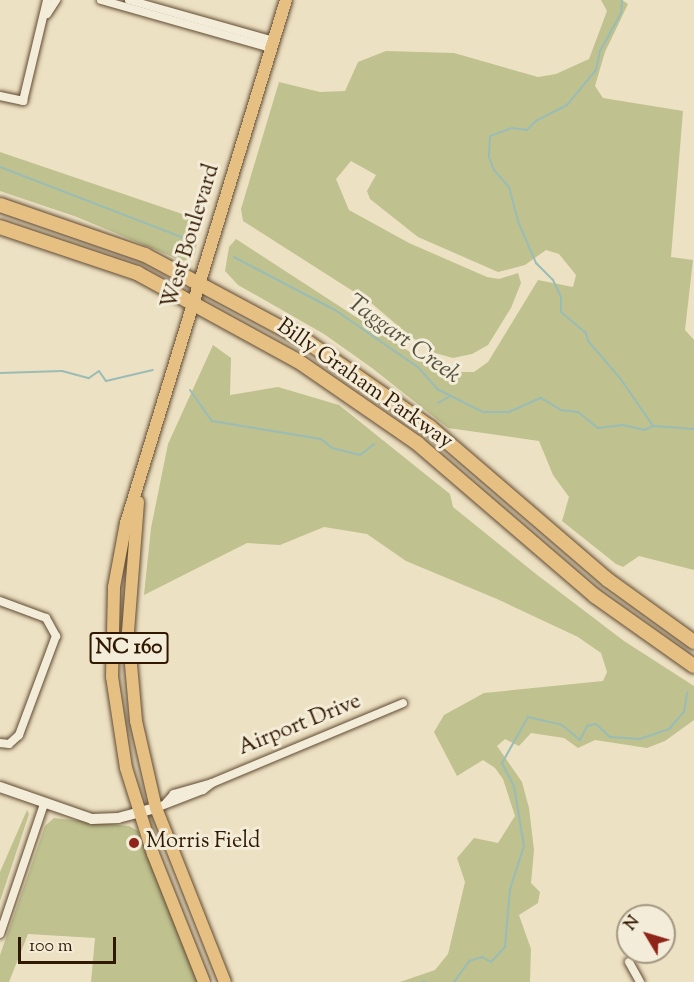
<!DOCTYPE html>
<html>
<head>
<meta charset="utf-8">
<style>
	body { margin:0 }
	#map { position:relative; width:694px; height:982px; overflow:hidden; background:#ede1c3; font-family:"Sorts Mill Goudy",serif }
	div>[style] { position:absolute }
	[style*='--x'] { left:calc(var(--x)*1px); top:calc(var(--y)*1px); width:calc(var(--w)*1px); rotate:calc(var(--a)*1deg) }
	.green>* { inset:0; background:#bfc18f }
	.stream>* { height:2px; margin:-1px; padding:0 1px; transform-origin:1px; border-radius:1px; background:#99bdb6 }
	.roads { filter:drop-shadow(0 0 2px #604a32) drop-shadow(0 0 2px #604a32) }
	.street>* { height:8px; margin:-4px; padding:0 4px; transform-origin:4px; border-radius:4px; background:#f3ecd8 }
	.secondary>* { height:10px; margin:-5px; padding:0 5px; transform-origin:5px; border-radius:5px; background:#f3ecd8 }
	.primary>* { height:12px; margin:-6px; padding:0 6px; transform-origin:6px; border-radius:6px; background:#e6c082 }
	.highway>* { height:14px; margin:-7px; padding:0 7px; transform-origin:7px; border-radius:7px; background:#e6c082 }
	.dots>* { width:16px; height:16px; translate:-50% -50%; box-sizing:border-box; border:3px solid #f3ecd8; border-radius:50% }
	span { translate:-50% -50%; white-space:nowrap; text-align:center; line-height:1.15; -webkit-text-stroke:6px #f3ecd8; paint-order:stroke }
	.shield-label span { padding:2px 4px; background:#f3ecd8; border:2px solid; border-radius:4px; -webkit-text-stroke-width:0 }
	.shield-label { font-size:21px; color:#311801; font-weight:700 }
	.street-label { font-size:22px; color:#311801 }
	.poi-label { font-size:22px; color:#311801 }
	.left { translate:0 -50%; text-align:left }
	.water-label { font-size:24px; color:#555240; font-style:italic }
	.north { position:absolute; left:616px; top:904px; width:60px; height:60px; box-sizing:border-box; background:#f3ecd8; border:2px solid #a59782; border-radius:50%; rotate:308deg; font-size:16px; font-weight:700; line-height:24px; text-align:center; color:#311801 }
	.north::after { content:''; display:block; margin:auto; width:21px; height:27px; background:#8f2418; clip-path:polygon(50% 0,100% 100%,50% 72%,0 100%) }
	.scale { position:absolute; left:18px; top:937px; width:98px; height:27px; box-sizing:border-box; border:3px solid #311801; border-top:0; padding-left:8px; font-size:18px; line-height:21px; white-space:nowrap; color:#311801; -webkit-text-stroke:4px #f3ecd8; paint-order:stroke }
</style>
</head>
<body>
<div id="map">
	<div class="green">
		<div style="clip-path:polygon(601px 0,622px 0,628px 4px,605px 52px,595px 86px,603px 98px,683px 111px,671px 257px,693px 260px,685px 330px,694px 340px,694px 570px,639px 556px,623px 567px,616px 564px,562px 521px,569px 497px,553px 475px,539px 441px,448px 428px,372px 368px,324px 334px,238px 285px,225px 271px,229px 247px,236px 239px,416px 356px,450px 372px,474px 372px,488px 362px,538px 280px,573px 287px,576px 275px,559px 254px,546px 250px,525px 265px,498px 272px,418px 237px,370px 199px,367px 191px,376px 175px,351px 161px,336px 179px,349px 210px,409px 243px,487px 277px,499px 279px,518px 273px,521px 283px,511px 308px,488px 345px,472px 354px,453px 358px,435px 353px,410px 336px,370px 302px,243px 221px,241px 209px,279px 82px,320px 92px,345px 91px,358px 62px,386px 51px,454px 53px,538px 77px,556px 74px,589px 59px,607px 11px)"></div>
		<div style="clip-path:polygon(0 152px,200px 220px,195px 255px,187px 261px,180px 260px,77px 217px,0 191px)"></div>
		<div style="clip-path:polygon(213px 345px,231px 358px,230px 395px,278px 387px,339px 405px,450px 494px,453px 507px,536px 574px,624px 641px,694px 686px,694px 720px,665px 741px,647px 748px,595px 740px,578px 748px,564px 738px,531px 733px,519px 746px,505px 739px,497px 746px,522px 782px,529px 808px,534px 850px,531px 883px,540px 892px,538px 903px,519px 915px,531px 949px,530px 982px,400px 982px,435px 970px,448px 954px,465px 882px,457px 858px,474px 838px,498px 843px,515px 816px,503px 779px,495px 768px,483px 760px,457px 776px,434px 732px,444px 715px,484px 693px,603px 681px,607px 672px,601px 653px,578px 637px,497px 599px,406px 561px,367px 534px,324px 527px,280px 545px,247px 543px,144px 595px,151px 528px,168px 444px)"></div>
		<div style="clip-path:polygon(27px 810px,29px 814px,0 901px,0 872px)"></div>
		<div style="clip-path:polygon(54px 818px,129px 826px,138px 831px,200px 982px,91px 982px,95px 938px,28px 934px,9px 982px,0 982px,0 955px,45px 826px)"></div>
	</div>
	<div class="stream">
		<div style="--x:622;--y:0;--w:13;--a:94"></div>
		<div style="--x:621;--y:13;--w:43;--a:118.9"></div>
		<div style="--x:600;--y:51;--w:19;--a:102"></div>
		<div style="--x:596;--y:70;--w:45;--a:129.6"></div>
		<div style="--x:567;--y:105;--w:34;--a:153"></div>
		<div style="--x:537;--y:120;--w:14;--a:135"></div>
		<div style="--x:527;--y:130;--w:15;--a:-172"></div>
		<div style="--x:512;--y:128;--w:23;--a:160"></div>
		<div style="--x:490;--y:136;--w:21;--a:93"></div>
		<div style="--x:489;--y:157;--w:14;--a:69"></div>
		<div style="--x:494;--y:170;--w:23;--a:49"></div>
		<div style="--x:509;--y:187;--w:38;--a:75"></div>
		<div style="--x:519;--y:224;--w:43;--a:66.4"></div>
		<div style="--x:536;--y:263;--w:24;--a:45"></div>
		<div style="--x:553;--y:280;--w:19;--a:65"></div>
		<div style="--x:561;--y:297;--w:15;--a:90"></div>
		<div style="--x:561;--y:312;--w:33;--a:40"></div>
		<div style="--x:586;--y:333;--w:8;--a:76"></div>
		<div style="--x:588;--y:341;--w:49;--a:49.1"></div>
		<div style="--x:620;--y:378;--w:58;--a:55.5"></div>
		<div style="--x:0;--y:167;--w:203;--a:21.1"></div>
		<div style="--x:234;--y:257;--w:114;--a:27.7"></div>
		<div style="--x:335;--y:310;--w:102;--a:34.6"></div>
		<div style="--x:419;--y:368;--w:28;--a:49"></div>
		<div style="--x:437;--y:389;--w:51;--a:26.6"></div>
		<div style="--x:483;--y:412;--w:26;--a:0"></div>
		<div style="--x:509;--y:412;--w:35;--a:-24"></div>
		<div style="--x:541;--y:398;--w:23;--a:31"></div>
		<div style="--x:561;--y:410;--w:17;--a:7"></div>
		<div style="--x:578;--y:412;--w:26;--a:39"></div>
		<div style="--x:598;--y:428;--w:25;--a:-7"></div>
		<div style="--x:623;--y:425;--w:22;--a:13"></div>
		<div style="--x:644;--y:430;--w:10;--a:-24"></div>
		<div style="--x:653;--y:426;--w:41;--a:4.2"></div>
		<div style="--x:0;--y:373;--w:62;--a:-1.8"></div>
		<div style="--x:62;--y:371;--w:28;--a:15"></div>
		<div style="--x:89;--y:378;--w:12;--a:-35"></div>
		<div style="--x:99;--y:371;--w:12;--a:55"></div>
		<div style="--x:106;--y:381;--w:48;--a:-13.2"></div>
		<div style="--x:190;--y:390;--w:38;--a:55"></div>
		<div style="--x:212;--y:421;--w:110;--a:9.4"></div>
		<div style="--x:321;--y:439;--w:14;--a:39"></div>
		<div style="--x:332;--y:448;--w:29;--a:14"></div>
		<div style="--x:360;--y:455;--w:18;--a:-38"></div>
		<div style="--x:438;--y:403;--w:14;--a:-30"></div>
		<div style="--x:422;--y:982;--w:4;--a:0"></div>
		<div style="--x:454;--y:982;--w:26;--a:-54"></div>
		<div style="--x:469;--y:961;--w:14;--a:-17"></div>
		<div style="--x:482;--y:957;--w:10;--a:29"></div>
		<div style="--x:491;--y:962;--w:21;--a:-47"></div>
		<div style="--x:505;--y:947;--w:58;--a:-85.1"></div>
		<div style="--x:510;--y:889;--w:45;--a:-72"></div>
		<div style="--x:524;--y:846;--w:61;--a:-99.5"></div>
		<div style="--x:514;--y:786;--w:26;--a:-118"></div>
		<div style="--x:502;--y:763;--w:53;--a:-60.5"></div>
		<div style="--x:528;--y:717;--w:35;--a:13"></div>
		<div style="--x:562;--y:725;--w:23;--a:40"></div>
		<div style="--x:580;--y:740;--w:16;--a:-63"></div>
		<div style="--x:587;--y:726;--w:9;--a:-13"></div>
		<div style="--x:596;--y:724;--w:19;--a:43"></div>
		<div style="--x:610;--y:737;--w:30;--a:4"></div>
		<div style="--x:640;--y:739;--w:31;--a:-19"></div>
		<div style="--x:669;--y:729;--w:23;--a:-49"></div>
		<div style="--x:684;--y:712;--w:20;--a:-81"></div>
	</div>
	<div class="roads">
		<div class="street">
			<div style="--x:101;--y:0;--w:177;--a:15.8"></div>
			<div style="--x:129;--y:0;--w:151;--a:15.8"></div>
			<div style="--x:47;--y:14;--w:17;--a:-57"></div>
			<div style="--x:0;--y:96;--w:24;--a:12"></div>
			<div style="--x:23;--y:101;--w:104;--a:-76.6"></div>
			<div style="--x:0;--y:601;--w:49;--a:20.3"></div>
			<div style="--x:46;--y:618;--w:21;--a:61"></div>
			<div style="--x:56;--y:636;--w:106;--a:110.5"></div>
			<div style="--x:19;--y:735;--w:13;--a:138"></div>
			<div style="--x:9;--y:744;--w:9;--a:-174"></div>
			<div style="--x:212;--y:783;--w:207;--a:-22.7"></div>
			<div style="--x:156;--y:808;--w:50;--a:-21"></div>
			<div style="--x:203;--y:790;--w:11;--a:-38"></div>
			<div style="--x:212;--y:783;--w:40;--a:164"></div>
			<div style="--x:174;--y:794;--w:12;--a:132"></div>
			<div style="--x:0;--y:934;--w:137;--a:-71.3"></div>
			<div style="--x:629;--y:962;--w:23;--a:61"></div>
		</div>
		<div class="secondary">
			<div style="--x:0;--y:787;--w:97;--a:19.2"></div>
			<div style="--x:92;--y:819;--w:26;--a:-2"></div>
			<div style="--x:118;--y:818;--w:39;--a:-15"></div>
		</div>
		<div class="primary">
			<div style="--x:138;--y:502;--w:129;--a:94.4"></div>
			<div style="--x:128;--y:631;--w:90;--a:84.9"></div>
			<div style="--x:136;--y:721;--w:89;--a:77.1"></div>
			<div style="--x:156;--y:808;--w:187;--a:68.4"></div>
			<div style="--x:204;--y:982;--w:138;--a:-111.7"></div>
			<div style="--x:153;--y:854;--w:90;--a:-107.4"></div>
			<div style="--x:126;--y:768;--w:92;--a:-98.7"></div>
			<div style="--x:112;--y:677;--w:90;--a:-88.7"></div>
			<div style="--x:114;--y:587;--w:65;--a:-79.4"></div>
			<div style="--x:126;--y:523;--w:547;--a:-72.99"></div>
		</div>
		<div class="highway">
			<div style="--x:0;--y:205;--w:153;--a:19"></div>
			<div style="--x:145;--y:255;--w:186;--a:28.2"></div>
			<div style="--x:309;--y:343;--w:147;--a:34.8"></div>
			<div style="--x:430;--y:427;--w:235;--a:40.7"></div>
			<div style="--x:608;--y:580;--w:106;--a:35.8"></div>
			<div style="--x:0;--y:227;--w:145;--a:18.6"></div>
			<div style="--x:137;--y:273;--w:183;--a:28.7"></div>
			<div style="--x:298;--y:361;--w:145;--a:34.6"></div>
			<div style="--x:417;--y:443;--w:235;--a:40.7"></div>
			<div style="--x:595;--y:596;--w:121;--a:35.3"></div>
		</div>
	</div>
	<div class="dots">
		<div style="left:134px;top:843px;background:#8f2418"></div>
	</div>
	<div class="shield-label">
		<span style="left:129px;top:648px">NC 160</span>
	</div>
	<div class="street-label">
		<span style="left:192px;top:237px;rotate:-73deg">West Boulevard</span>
		<span style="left:364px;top:385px;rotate:35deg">Billy Graham Parkway</span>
		<span style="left:300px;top:726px;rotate:-22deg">Airport Drive</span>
	</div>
	<div class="poi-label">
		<span class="left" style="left:146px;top:843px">Morris Field</span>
	</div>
	<div class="water-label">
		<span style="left:403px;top:340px;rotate:36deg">Taggart Creek</span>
	</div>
	<div class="north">N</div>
	<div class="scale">100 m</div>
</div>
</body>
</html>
